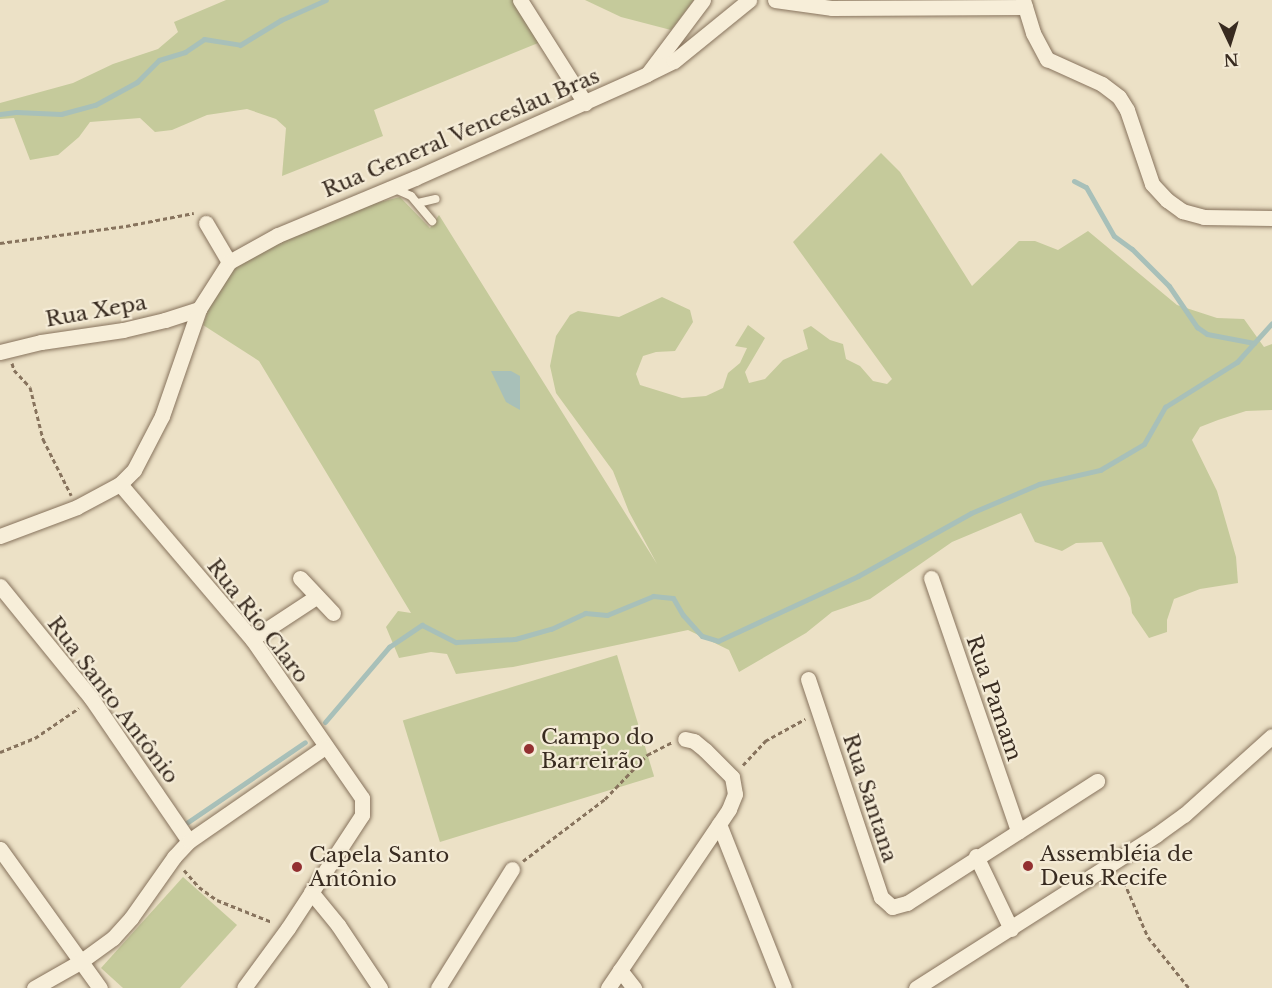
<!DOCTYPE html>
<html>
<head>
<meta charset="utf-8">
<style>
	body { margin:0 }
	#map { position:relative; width:1272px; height:988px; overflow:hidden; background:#ece1c6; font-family:"Libre Baskerville",serif }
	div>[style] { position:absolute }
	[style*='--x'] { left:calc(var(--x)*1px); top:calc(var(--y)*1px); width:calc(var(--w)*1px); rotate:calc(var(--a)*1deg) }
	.green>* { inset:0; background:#c5ca9b; transform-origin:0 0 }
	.water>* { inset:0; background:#a8c0b9 }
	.stream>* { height:5px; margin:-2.5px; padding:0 2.5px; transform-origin:2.5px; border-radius:2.5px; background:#a8c0b9 }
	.path>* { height:3px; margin-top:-1.5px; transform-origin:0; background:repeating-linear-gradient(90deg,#87735d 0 4.5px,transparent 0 7.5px) }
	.roads { filter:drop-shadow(0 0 2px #87735d) drop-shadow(0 0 2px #87735d) }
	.service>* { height:8px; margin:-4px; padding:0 4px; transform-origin:4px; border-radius:4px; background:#f7eed9 }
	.minor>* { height:15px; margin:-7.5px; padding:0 7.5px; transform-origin:7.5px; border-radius:7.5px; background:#f7eed9 }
	.dots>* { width:16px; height:16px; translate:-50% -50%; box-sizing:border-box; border:3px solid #f4ebd6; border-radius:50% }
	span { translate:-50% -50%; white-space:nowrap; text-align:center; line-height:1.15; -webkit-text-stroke:4.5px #f4ebd6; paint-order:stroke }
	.street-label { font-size:21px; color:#382b20 }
	.poi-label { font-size:21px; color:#382b20 }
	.left { translate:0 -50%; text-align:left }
	.north { position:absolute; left:1200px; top:12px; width:60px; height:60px; -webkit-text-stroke:4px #f4ebd6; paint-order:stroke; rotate:176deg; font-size:16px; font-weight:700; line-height:24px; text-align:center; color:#382b20 }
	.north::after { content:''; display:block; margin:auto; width:21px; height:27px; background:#382b20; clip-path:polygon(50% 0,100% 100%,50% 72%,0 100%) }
</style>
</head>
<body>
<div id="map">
	<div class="green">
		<div style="clip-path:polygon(226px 0,514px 0,543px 41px,374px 110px,383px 136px,282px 176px,286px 128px,276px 119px,247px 109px,207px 115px,172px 130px,155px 132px,140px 118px,90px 122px,79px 137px,58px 155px,30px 160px,14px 118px,0 119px,0 103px,73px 83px,113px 64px,158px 49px,178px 32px,174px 22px)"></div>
		<div style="clip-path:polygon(585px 0,694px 0,671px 30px,621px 17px)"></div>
		<div style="clip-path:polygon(881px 153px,900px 172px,972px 286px,1019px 241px,1035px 241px,1058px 250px,1088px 231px,1177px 305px,1217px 318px,1244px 319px,1264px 347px,1272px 344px,1272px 410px,1246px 411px,1218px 420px,1200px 427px,1192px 440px,1217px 491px,1236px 557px,1238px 583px,1200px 589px,1174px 599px,1167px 620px,1167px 632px,1149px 638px,1132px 613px,1130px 598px,1102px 542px,1076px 543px,1062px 551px,1035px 542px,1021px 513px,952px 542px,870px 599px,832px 612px,806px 633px,739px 672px,729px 650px,688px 630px,513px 667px,456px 674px,447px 654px,431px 652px,399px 658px,386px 627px,398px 611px,411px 613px,259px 361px,203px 325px,212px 299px,240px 260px,260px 248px,368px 205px,400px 197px,430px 228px,439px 215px,657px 564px,629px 512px,613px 471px,556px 393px,550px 366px,556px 336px,570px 315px,578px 311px,619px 317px,662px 297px,690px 310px,693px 322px,675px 351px,656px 352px,643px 356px,636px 374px,640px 385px,682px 398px,706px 396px,723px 388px,728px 373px,740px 363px,747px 348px,735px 346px,748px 325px,765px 338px,745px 372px,749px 383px,765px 379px,783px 360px,808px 349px,803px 330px,811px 326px,830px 340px,843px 344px,846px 359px,860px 366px,873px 381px,887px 384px,892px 379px,793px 242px)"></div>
		<div style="left:617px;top:655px;width:127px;height:224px;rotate:73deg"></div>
		<div style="clip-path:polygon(183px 877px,237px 925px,180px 988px,123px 988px,101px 968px)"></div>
	</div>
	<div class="water">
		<div style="clip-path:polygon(491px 371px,511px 371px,520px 376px,520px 410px,506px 402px)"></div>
	</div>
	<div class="stream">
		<div style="--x:0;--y:114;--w:16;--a:-7"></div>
		<div style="--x:16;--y:112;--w:45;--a:2.5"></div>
		<div style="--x:61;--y:114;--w:35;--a:-15"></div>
		<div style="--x:95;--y:105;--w:48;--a:-28.7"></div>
		<div style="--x:137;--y:82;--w:31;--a:-45"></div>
		<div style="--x:159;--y:60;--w:27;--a:-17"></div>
		<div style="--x:185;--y:52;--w:23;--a:-34"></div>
		<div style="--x:204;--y:39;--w:36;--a:9"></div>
		<div style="--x:240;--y:45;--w:48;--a:-31.4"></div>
		<div style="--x:281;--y:20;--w:49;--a:-24"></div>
		<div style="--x:1074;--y:181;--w:13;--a:27"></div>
		<div style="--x:1086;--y:187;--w:56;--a:60.3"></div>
		<div style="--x:1114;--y:236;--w:22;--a:36"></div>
		<div style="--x:1132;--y:249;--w:52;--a:45"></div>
		<div style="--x:1169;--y:286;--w:50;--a:55.7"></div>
		<div style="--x:1197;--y:327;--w:12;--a:35"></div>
		<div style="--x:1207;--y:334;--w:48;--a:10.8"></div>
		<div style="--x:325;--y:722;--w:99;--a:-49.5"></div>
		<div style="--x:389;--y:647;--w:40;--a:-34"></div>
		<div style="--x:422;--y:625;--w:38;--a:27"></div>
		<div style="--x:456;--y:642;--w:59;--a:-2.9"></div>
		<div style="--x:515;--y:639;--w:37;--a:-16"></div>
		<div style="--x:551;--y:629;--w:38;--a:-25"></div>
		<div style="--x:585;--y:613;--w:22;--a:5"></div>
		<div style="--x:607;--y:615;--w:50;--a:-22.4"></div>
		<div style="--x:653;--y:596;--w:20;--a:6"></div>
		<div style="--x:673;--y:598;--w:20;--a:60"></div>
		<div style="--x:683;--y:615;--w:28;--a:48"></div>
		<div style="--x:702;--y:636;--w:17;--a:17"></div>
		<div style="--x:718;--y:641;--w:154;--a:-24.9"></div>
		<div style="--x:858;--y:576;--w:129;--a:-29.1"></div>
		<div style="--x:971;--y:513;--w:74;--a:-23.1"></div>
		<div style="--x:1039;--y:484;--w:63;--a:-12.9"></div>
		<div style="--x:1100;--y:470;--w:51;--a:-30.6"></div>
		<div style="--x:1144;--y:444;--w:43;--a:-60.4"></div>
		<div style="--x:1165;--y:407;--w:85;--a:-32"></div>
		<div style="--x:1237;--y:362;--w:52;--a:-48.1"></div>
		<div style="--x:185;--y:824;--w:145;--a:-34.3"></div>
	</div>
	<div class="path">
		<div style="--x:0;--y:243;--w:127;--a:-7.7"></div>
		<div style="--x:126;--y:226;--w:69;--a:-10.8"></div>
		<div style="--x:12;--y:363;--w:7;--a:74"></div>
		<div style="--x:14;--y:370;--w:23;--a:47"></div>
		<div style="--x:30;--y:387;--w:54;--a:76"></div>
		<div style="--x:43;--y:439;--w:63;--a:63.4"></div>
		<div style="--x:0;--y:752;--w:38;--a:-22"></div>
		<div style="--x:35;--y:738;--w:53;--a:-34.3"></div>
		<div style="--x:743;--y:765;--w:33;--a:-47"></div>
		<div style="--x:765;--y:741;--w:46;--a:-28.8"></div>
		<div style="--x:523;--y:861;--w:103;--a:-37.1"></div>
		<div style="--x:605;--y:799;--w:61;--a:-46.3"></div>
		<div style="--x:647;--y:755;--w:28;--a:-27"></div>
		<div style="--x:184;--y:870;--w:23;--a:49"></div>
		<div style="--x:199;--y:887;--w:22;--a:36"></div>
		<div style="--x:217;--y:900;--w:59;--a:21.8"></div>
		<div style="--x:1121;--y:875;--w:68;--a:66.5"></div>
		<div style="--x:1148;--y:937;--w:65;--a:51.2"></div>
	</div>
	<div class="roads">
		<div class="service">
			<div style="--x:393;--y:188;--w:20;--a:24"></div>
			<div style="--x:411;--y:196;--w:33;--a:50"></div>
			<div style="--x:418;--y:203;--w:18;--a:-13"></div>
		</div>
		<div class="minor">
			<div style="--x:520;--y:0;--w:122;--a:57.7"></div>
			<div style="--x:775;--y:0;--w:58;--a:8"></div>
			<div style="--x:832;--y:8;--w:193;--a:-0.3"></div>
			<div style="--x:1023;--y:0;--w:34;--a:73"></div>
			<div style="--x:1033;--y:33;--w:30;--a:62"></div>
			<div style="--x:1047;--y:59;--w:60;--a:24.4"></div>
			<div style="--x:1102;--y:84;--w:21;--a:37"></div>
			<div style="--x:1119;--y:97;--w:15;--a:58"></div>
			<div style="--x:1127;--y:110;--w:78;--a:71.3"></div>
			<div style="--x:1152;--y:184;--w:22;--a:47"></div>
			<div style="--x:1167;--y:200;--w:19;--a:36"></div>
			<div style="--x:1182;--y:211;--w:23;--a:15"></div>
			<div style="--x:1204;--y:217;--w:68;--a:0.8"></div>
			<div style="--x:649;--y:72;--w:90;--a:-53.1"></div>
			<div style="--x:206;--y:223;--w:45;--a:59.5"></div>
			<div style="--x:0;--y:352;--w:42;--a:-13.7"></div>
			<div style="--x:41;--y:342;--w:83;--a:-8.3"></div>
			<div style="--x:123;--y:330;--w:43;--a:-13.4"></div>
			<div style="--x:165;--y:320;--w:36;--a:-18"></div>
			<div style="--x:120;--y:484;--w:204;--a:49.6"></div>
			<div style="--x:252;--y:639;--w:193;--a:55.3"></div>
			<div style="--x:362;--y:798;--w:17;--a:90"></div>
			<div style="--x:362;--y:815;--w:135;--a:123.2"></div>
			<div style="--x:288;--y:928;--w:74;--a:126.3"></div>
			<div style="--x:0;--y:536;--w:82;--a:-20.6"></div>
			<div style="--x:77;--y:507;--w:49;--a:-28.1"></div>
			<div style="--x:120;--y:484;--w:20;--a:-45"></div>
			<div style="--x:134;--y:470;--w:61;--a:-62.6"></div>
			<div style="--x:162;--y:416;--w:113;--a:-70.9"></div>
			<div style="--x:199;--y:309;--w:56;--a:-57.4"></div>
			<div style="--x:229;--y:262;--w:56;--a:-28.9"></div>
			<div style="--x:278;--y:235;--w:148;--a:-22.6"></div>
			<div style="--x:415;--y:178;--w:254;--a:-24.1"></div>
			<div style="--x:647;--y:74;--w:30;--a:-26"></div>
			<div style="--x:674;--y:61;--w:97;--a:-39.1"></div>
			<div style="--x:300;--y:578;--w:48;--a:46.7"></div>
			<div style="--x:931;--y:578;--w:268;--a:71"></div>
			<div style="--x:0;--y:586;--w:144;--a:50.9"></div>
			<div style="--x:91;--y:698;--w:173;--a:55.6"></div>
			<div style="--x:252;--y:639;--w:77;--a:-33.3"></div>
			<div style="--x:808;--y:679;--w:230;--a:71.5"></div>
			<div style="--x:881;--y:897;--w:15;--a:42"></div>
			<div style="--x:892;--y:907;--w:16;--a:-15"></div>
			<div style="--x:907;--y:903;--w:226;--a:-32.7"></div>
			<div style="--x:719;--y:824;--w:176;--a:68.4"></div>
			<div style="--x:0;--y:849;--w:171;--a:54.3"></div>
			<div style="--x:976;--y:856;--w:81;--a:64.4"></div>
			<div style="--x:311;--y:892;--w:43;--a:50.7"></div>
			<div style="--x:338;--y:925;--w:76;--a:56.3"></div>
			<div style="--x:620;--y:970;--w:23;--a:52"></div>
			<div style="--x:34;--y:988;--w:53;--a:-29.5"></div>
			<div style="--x:80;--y:962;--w:41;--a:-36"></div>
			<div style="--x:113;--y:938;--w:27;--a:-48"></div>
			<div style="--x:131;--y:918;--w:75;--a:-54.8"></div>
			<div style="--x:174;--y:857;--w:22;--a:-47"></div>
			<div style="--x:189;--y:841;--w:165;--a:-34.7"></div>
			<div style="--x:438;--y:988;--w:140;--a:-58.1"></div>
			<div style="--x:608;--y:988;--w:216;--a:-55.9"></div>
			<div style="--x:729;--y:809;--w:16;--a:-68"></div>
			<div style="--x:735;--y:794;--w:17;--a:-100"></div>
			<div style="--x:732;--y:777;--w:38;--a:-135"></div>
			<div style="--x:705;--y:750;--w:14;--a:-141"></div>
			<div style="--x:694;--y:741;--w:9;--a:-167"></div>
			<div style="--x:916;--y:988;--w:285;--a:-32.5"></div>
			<div style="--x:1156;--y:835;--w:34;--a:-36"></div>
			<div style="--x:1184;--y:815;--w:118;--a:-41.9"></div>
		</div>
	</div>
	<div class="dots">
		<div style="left:529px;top:749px;background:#933031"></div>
		<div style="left:1028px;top:866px;background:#933031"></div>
		<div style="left:297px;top:867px;background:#933031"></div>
	</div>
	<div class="street-label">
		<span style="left:461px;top:133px;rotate:-23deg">Rua General Venceslau Bras</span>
		<span style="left:96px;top:311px;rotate:-10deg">Rua Xepa</span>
		<span style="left:258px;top:621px;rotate:52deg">Rua Rio Claro</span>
		<span style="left:994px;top:698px;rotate:71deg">Rua Pamam</span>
		<span style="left:113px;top:700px;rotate:53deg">Rua Santo Antônio</span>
		<span style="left:870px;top:798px;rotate:72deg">Rua Santana</span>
	</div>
	<div class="poi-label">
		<span class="left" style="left:541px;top:749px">Campo do<br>Barreirão</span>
		<span class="left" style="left:1040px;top:866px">Assembléia de<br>Deus Recife</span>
		<span class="left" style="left:309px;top:867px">Capela Santo<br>Antônio</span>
	</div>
	<div class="north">N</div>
</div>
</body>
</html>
